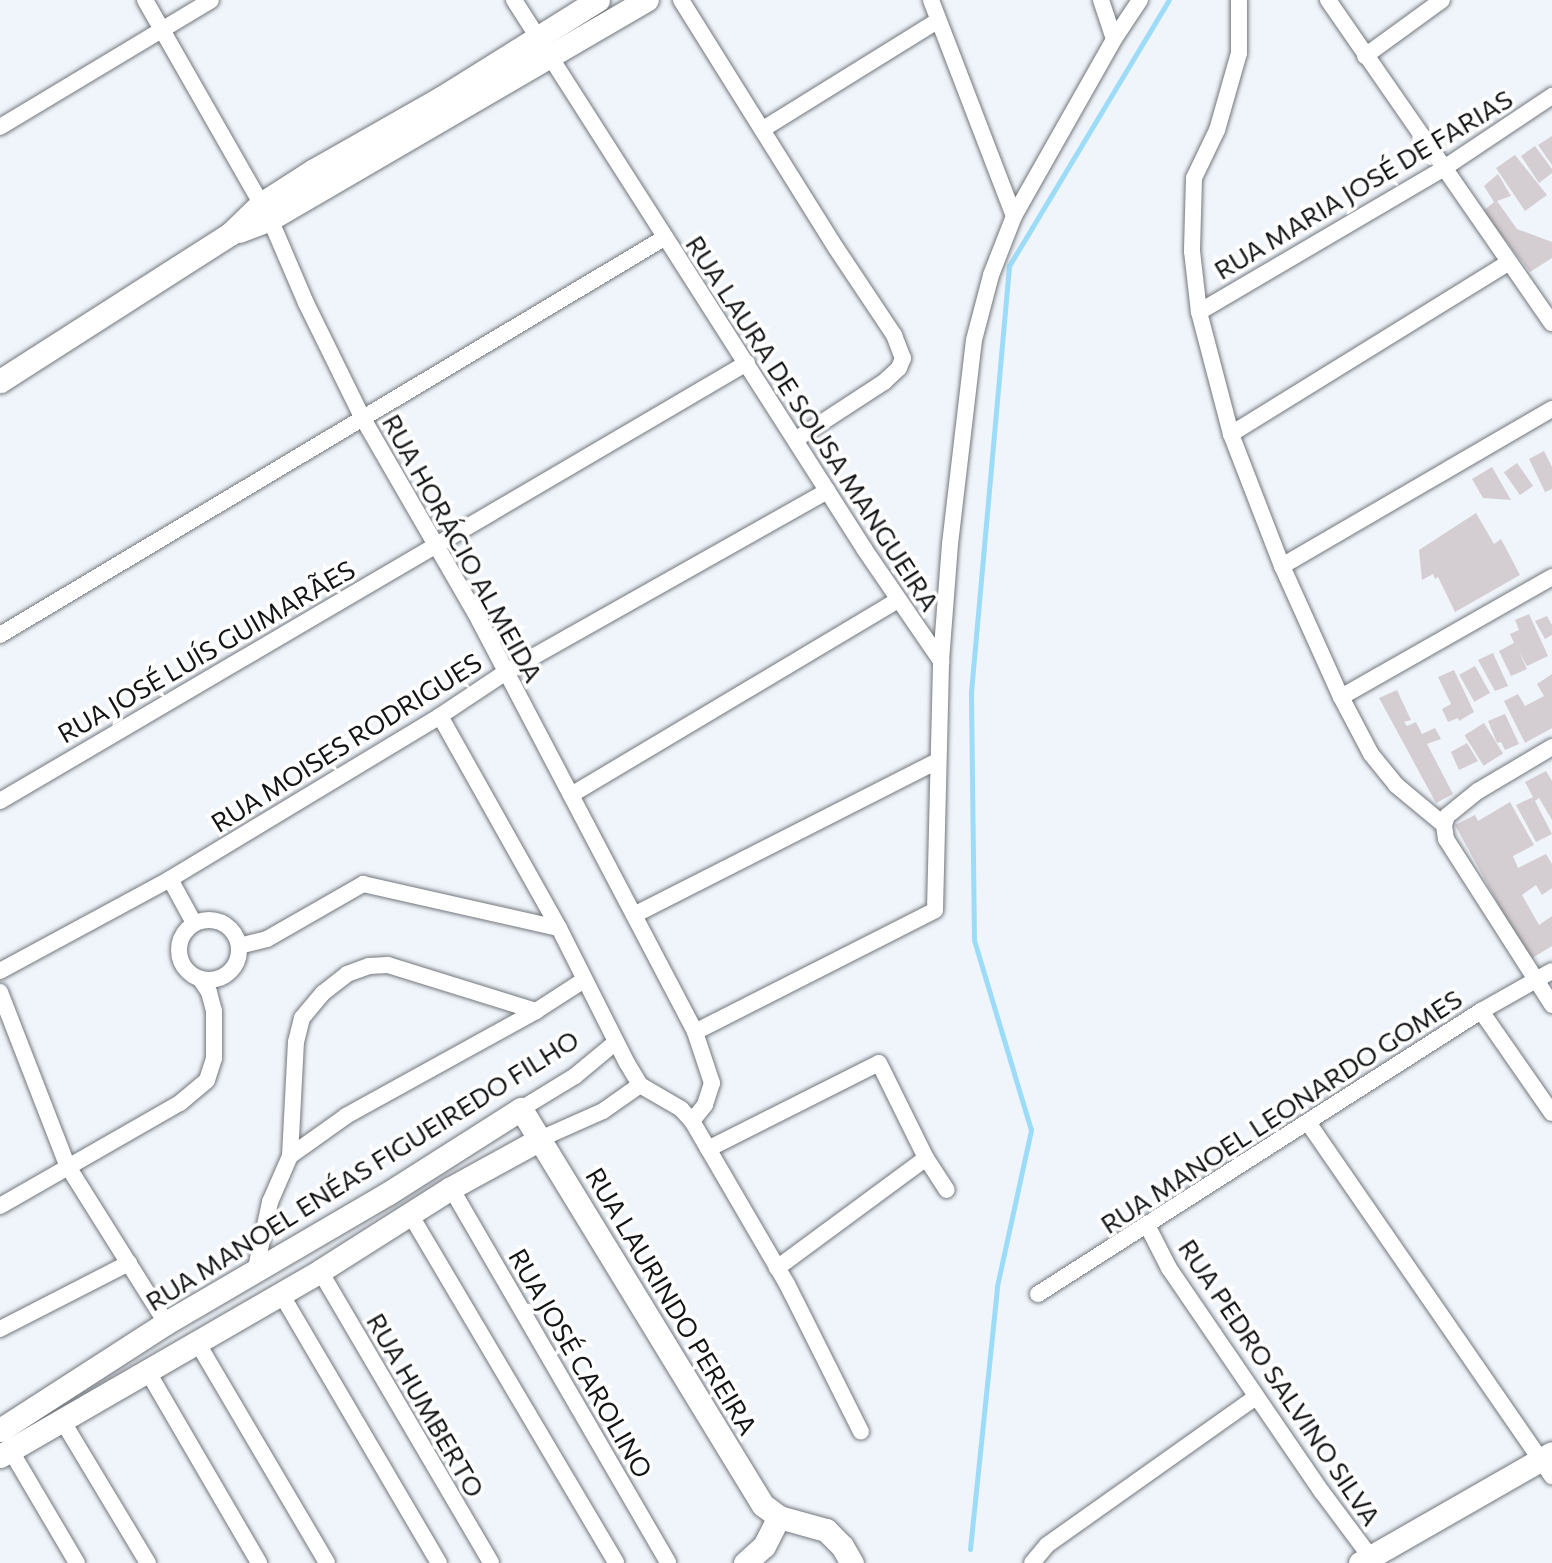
<!DOCTYPE html>
<html>
<head>
<meta charset="utf-8">
<style>
	body { margin:0 }
	#map { position:relative; width:1552px; height:1563px; overflow:hidden; background:#f0f5fb; font-family:Commissioner,sans-serif }
	div>[style] { position:absolute }
	[style*='--x'] { left:calc(var(--x)*1px); top:calc(var(--y)*1px); width:calc(var(--w)*1px); rotate:calc(var(--a)*1deg) }
	.stream>* { height:5px; margin:-2.5px; padding:0 2.5px; transform-origin:2.5px; border-radius:2.5px; background:#9ddcf8 }
	.building>* { inset:0; background:#d4cdd1; transform-origin:0 0 }
	.roads { filter:drop-shadow(0 0 2px #72777c) drop-shadow(0 0 2px #72777c) }
	.street>* { height:16px; margin:-8px; padding:0 8px; transform-origin:8px; border-radius:8px; background:#fff }
	.street>.ring { margin:-8px; padding:0; box-sizing:content-box; background:none; border:16px solid #fff; border-radius:50% }
	.secondary>* { height:23px; margin:-11.5px; padding:0 11.5px; transform-origin:11.5px; border-radius:11.5px; background:#fff }
	span { translate:-50% -50%; white-space:nowrap; text-align:center; line-height:1.15; -webkit-text-stroke:7px #fff; paint-order:stroke }
	.street-label { font-size:26px; color:#121416 }
</style>
</head>
<body>
<div id="map">
	<div class="stream">
		<div style="--x:970;--y:1549;--w:264;--a:-84.1"></div>
		<div style="--x:997;--y:1286;--w:160;--a:-77.7"></div>
		<div style="--x:1031;--y:1130;--w:198;--a:-106.7"></div>
		<div style="--x:974;--y:940;--w:248;--a:-90.7"></div>
		<div style="--x:971;--y:692;--w:428;--a:-84.9"></div>
		<div style="--x:1009;--y:266;--w:310;--a:-59"></div>
	</div>
	<div class="building">
		<div style="clip-path:polygon(1552px 136px,1552px 165px,1538px 145px)"></div>
		<div style="clip-path:polygon(1535px 146px,1552px 169px,1552px 173px,1539px 183px,1521px 156px)"></div>
		<div style="clip-path:polygon(1515px 155px,1547px 195px,1525px 211px,1496px 168px)"></div>
		<div style="clip-path:polygon(1498px 174px,1511px 196px,1497px 201px,1517px 229px,1552px 242px,1552px 258px,1530px 272px,1483px 211px,1494px 202px,1484px 186px)"></div>
		<div style="clip-path:polygon(1544px 451px,1552px 467px,1552px 489px,1545px 492px,1529px 459px)"></div>
		<div style="left:1517px;top:463px;width:28px;height:16px;rotate:55deg"></div>
		<div style="clip-path:polygon(1492px 467px,1511px 500px,1483px 498px,1472px 479px)"></div>
		<div style="clip-path:polygon(1476px 513px,1494px 544px,1501px 539px,1520px 575px,1455px 612px,1438px 577px,1435px 579px,1433px 574px,1422px 580px,1419px 550px)"></div>
		<div style="clip-path:polygon(1529px 614px,1548px 656px,1527px 666px,1519px 652px,1527px 669px,1511px 676px,1499px 651px,1514px 643px,1510px 634px,1519px 630px,1515px 620px)"></div>
		<div style="clip-path:polygon(1547px 616px,1552px 625px,1552px 635px,1545px 639px,1535px 621px)"></div>
		<div style="clip-path:polygon(1493px 653px,1508px 686px,1495px 691px,1478px 660px)"></div>
		<div style="left:1475px;top:666px;width:31px;height:18px;rotate:61deg"></div>
		<div style="clip-path:polygon(1454px 670px,1474px 712px,1459px 721px,1458px 718px,1448px 722px,1442px 709px,1451px 704px,1438px 677px)"></div>
		<div style="clip-path:polygon(1552px 674px,1552px 728px,1525px 743px,1504px 701px,1518px 694px,1525px 706px,1544px 696px,1537px 684px)"></div>
		<div style="clip-path:polygon(1397px 690px,1411px 720px,1404px 722px,1407px 726px,1416px 722px,1422px 734px,1435px 728px,1441px 739px,1427px 744px,1453px 794px,1436px 803px,1379px 698px)"></div>
		<div style="clip-path:polygon(1505px 714px,1519px 744px,1505px 750px,1501px 742px,1497px 743px,1488px 721px)"></div>
		<div style="left:1484px;top:723px;width:36px;height:23px;rotate:58deg"></div>
		<div style="clip-path:polygon(1467px 743px,1478px 761px,1459px 770px,1451px 752px)"></div>
		<div style="clip-path:polygon(1546px 771px,1552px 781px,1552px 820px,1539px 798px,1535px 801px,1552px 834px,1536px 842px,1516px 805px,1533px 797px,1525px 782px)"></div>
		<div style="clip-path:polygon(1510px 802px,1534px 845px,1513px 856px,1518px 868px,1546px 854px,1552px 864px,1552px 888px,1542px 895px,1536px 885px,1522px 895px,1539px 925px,1552px 916px,1552px 946px,1529px 960px,1455px 825px,1475px 815px,1478px 821px)"></div>
	</div>
	<div class="roads">
		<div class="street">
			<div style="--x:145;--y:0;--w:252;--a:60.3"></div>
			<div style="--x:270;--y:219;--w:91;--a:66.8"></div>
			<div style="--x:306;--y:303;--w:127;--a:63.8"></div>
			<div style="--x:362;--y:417;--w:234;--a:60"></div>
			<div style="--x:479;--y:620;--w:465;--a:62.3"></div>
			<div style="--x:695;--y:1032;--w:54;--a:71.6"></div>
			<div style="--x:712;--y:1083;--w:23;--a:108"></div>
			<div style="--x:705;--y:1105;--w:21;--a:129"></div>
			<div style="--x:514;--y:0;--w:652;--a:57.45"></div>
			<div style="--x:865;--y:550;--w:135;--a:55.6"></div>
			<div style="--x:681;--y:0;--w:292;--a:58"></div>
			<div style="--x:836;--y:248;--w:105;--a:56.3"></div>
			<div style="--x:894;--y:335;--w:25;--a:69"></div>
			<div style="--x:903;--y:358;--w:11;--a:112"></div>
			<div style="--x:899;--y:368;--w:21;--a:137"></div>
			<div style="--x:884;--y:382;--w:106;--a:146.9"></div>
			<div style="--x:931;--y:0;--w:231;--a:69"></div>
			<div style="--x:1101;--y:0;--w:41;--a:71.6"></div>
			<div style="--x:1239;--y:0;--w:53;--a:90"></div>
			<div style="--x:1239;--y:53;--w:80;--a:105.9"></div>
			<div style="--x:1217;--y:130;--w:53;--a:115.6"></div>
			<div style="--x:1194;--y:178;--w:73;--a:91.6"></div>
			<div style="--x:1192;--y:251;--w:61;--a:83.5"></div>
			<div style="--x:1199;--y:312;--w:126;--a:75.3"></div>
			<div style="--x:1231;--y:434;--w:142;--a:68.9"></div>
			<div style="--x:1282;--y:566;--w:144;--a:65.8"></div>
			<div style="--x:1341;--y:697;--w:64;--a:62.2"></div>
			<div style="--x:1371;--y:754;--w:40;--a:51"></div>
			<div style="--x:1396;--y:785;--w:62;--a:39.8"></div>
			<div style="--x:1328;--y:0;--w:393;--a:55.3"></div>
			<div style="--x:1365;--y:56;--w:95;--a:-36"></div>
			<div style="--x:0;--y:127;--w:246;--a:-31"></div>
			<div style="--x:763;--y:129;--w:205;--a:-31.8"></div>
			<div style="--x:1199;--y:312;--w:284;--a:-30.4"></div>
			<div style="--x:1444;--y:168;--w:130;--a:-33.7"></div>
			<div style="--x:1231;--y:434;--w:327;--a:-31.7"></div>
			<div style="--x:1282;--y:566;--w:312;--a:-30.2"></div>
			<div style="--x:0;--y:635;--w:774;--a:-30.87"></div>
			<div style="--x:1341;--y:697;--w:243;--a:-29.6"></div>
			<div style="--x:440;--y:716;--w:243;--a:60.7"></div>
			<div style="--x:559;--y:928;--w:151;--a:63.3"></div>
			<div style="--x:627;--y:1063;--w:26;--a:59"></div>
			<div style="--x:640;--y:1085;--w:48;--a:30.3"></div>
			<div style="--x:681;--y:1109;--w:16;--a:47"></div>
			<div style="--x:692;--y:1121;--w:189;--a:59.8"></div>
			<div style="--x:787;--y:1284;--w:165;--a:63.4"></div>
			<div style="--x:571;--y:795;--w:381;--a:-30.8"></div>
			<div style="--x:0;--y:801;--w:866;--a:-30.39"></div>
			<div style="--x:1444;--y:825;--w:14;--a:82"></div>
			<div style="--x:1446;--y:839;--w:197;--a:57.4"></div>
			<div style="--x:1444;--y:825;--w:9;--a:-72"></div>
			<div style="--x:1447;--y:816;--w:40;--a:-39"></div>
			<div style="--x:1478;--y:791;--w:86;--a:-30.7"></div>
			<div style="--x:170;--y:879;--w:50;--a:61.4"></div>
			<div style="--x:634;--y:915;--w:340;--a:-26.9"></div>
			<div class="ring" style="left:179px;top:920px;width:44px;height:44px"></div>
			<div style="--x:239;--y:946;--w:29;--a:-14"></div>
			<div style="--x:267;--y:939;--w:111;--a:-29.8"></div>
			<div style="--x:363;--y:884;--w:201;--a:12.7"></div>
			<div style="--x:0;--y:971;--w:193;--a:-28.4"></div>
			<div style="--x:170;--y:879;--w:315;--a:-31.1"></div>
			<div style="--x:440;--y:716;--w:79;--a:-33.7"></div>
			<div style="--x:506;--y:672;--w:369;--a:-29.4"></div>
			<div style="--x:0;--y:992;--w:186;--a:68.8"></div>
			<div style="--x:67;--y:1165;--w:186;--a:57.9"></div>
			<div style="--x:1481;--y:1011;--w:124;--a:55.2"></div>
			<div style="--x:695;--y:1032;--w:269;--a:-26.9"></div>
			<div style="--x:935;--y:910;--w:249;--a:-88.6"></div>
			<div style="--x:941;--y:661;--w:117;--a:-85.6"></div>
			<div style="--x:950;--y:544;--w:205;--a:-83.3"></div>
			<div style="--x:974;--y:340;--w:67;--a:-75.3"></div>
			<div style="--x:991;--y:275;--w:63;--a:-68.7"></div>
			<div style="--x:1014;--y:216;--w:203;--a:-60.5"></div>
			<div style="--x:1114;--y:39;--w:47;--a:-56.3"></div>
			<div style="--x:521;--y:1109;--w:63;--a:-31.4"></div>
			<div style="--x:575;--y:1076;--w:53;--a:-39.7"></div>
			<div style="--x:1309;--y:1124;--w:428;--a:55.4"></div>
			<div style="--x:540;--y:1139;--w:69;--a:-24"></div>
			<div style="--x:603;--y:1111;--w:45;--a:-35.1"></div>
			<div style="--x:708;--y:1149;--w:191;--a:-26.7"></div>
			<div style="--x:879;--y:1063;--w:106;--a:63.7"></div>
			<div style="--x:926;--y:1158;--w:38;--a:57"></div>
			<div style="--x:290;--y:1156;--w:114;--a:-87"></div>
			<div style="--x:296;--y:1042;--w:25;--a:-76"></div>
			<div style="--x:302;--y:1018;--w:33;--a:-50"></div>
			<div style="--x:323;--y:993;--w:31;--a:-38"></div>
			<div style="--x:347;--y:974;--w:23;--a:-20"></div>
			<div style="--x:369;--y:966;--w:19;--a:-3"></div>
			<div style="--x:388;--y:965;--w:155;--a:17.3"></div>
			<div style="--x:451;--y:1188;--w:433;--a:59.9"></div>
			<div style="--x:0;--y:1206;--w:207;--a:-29.8"></div>
			<div style="--x:180;--y:1103;--w:35;--a:-40"></div>
			<div style="--x:207;--y:1080;--w:23;--a:-72"></div>
			<div style="--x:214;--y:1058;--w:47;--a:-90"></div>
			<div style="--x:214;--y:1011;--w:20;--a:-105"></div>
			<div style="--x:209;--y:992;--w:14;--a:-124"></div>
			<div style="--x:410;--y:1214;--w:405;--a:59.4"></div>
			<div style="--x:1148;--y:1227;--w:46;--a:62.9"></div>
			<div style="--x:1169;--y:1268;--w:271;--a:55.7"></div>
			<div style="--x:1322;--y:1492;--w:89;--a:53.3"></div>
			<div style="--x:777;--y:1268;--w:185;--a:-36.4"></div>
			<div style="--x:320;--y:1271;--w:338;--a:59.6"></div>
			<div style="--x:255;--y:1273;--w:73;--a:-78.1"></div>
			<div style="--x:270;--y:1202;--w:50;--a:-66.5"></div>
			<div style="--x:290;--y:1156;--w:69;--a:-35.5"></div>
			<div style="--x:346;--y:1116;--w:217;--a:-28.9"></div>
			<div style="--x:536;--y:1011;--w:57;--a:-32.9"></div>
			<div style="--x:280;--y:1292;--w:314;--a:59.6"></div>
			<div style="--x:1038;--y:1294;--w:526;--a:-32.57"></div>
			<div style="--x:1481;--y:1011;--w:81;--a:-29.4"></div>
			<div style="--x:0;--y:1329;--w:145;--a:-27.1"></div>
			<div style="--x:197;--y:1342;--w:256;--a:59.5"></div>
			<div style="--x:148;--y:1372;--w:221;--a:59.8"></div>
			<div style="--x:62;--y:1420;--w:167;--a:59"></div>
			<div style="--x:11;--y:1451;--w:130;--a:59.5"></div>
			<div style="--x:1032;--y:1563;--w:23;--a:-50"></div>
			<div style="--x:1047;--y:1545;--w:256;--a:-35.3"></div>
		</div>
		<div class="secondary">
			<div style="--x:239;--y:231;--w:33;--a:-21"></div>
			<div style="--x:270;--y:219;--w:436;--a:-30.2"></div>
			<div style="--x:0;--y:381;--w:273;--a:-32.6"></div>
			<div style="--x:230;--y:234;--w:43;--a:-44.1"></div>
			<div style="--x:261;--y:204;--w:63;--a:-32.7"></div>
			<div style="--x:314;--y:170;--w:146;--a:-29.6"></div>
			<div style="--x:441;--y:98;--w:185;--a:-32"></div>
			<div style="--x:0;--y:1430;--w:197;--a:-32.8"></div>
			<div style="--x:166;--y:1323;--w:256;--a:-30.3"></div>
			<div style="--x:387;--y:1194;--w:159;--a:-32.4"></div>
			<div style="--x:521;--y:1109;--w:464;--a:58.6"></div>
			<div style="--x:763;--y:1505;--w:20;--a:37"></div>
			<div style="--x:779;--y:1517;--w:49;--a:15.5"></div>
			<div style="--x:826;--y:1530;--w:23;--a:45"></div>
			<div style="--x:842;--y:1546;--w:20;--a:60"></div>
			<div style="--x:0;--y:1456;--w:370;--a:-30"></div>
			<div style="--x:320;--y:1271;--w:155;--a:-32.4"></div>
			<div style="--x:451;--y:1188;--w:102;--a:-28.8"></div>
			<div style="--x:745;--y:1563;--w:25;--a:-42"></div>
			<div style="--x:764;--y:1546;--w:33;--a:-63"></div>
			<div style="--x:1360;--y:1563;--w:221;--a:-29.8"></div>
		</div>
	</div>
	<div class="street-label">
		<span style="left:1363px;top:184px;rotate:-31deg">RUA MARIA JOSÉ DE FARIAS</span>
		<span style="left:813px;top:423px;rotate:57deg">RUA LAURA DE SOUSA MANGUEIRA</span>
		<span style="left:463px;top:548px;rotate:61deg">RUA HORÁCIO ALMEIDA</span>
		<span style="left:206px;top:651px;rotate:-30deg">RUA JOSÉ LUÍS GUIMARÃES</span>
		<span style="left:346px;top:742px;rotate:-32deg">RUA MOISES RODRIGUES</span>
		<span style="left:1281px;top:1111px;rotate:-33deg">RUA MANOEL LEONARDO GOMES</span>
		<span style="left:362px;top:1170px;rotate:-32deg">RUA MANOEL ENÉAS FIGUEIREDO FILHO</span>
		<span style="left:672px;top:1301px;rotate:59deg">RUA LAURINDO PEREIRA</span>
		<span style="left:581px;top:1363px;rotate:60deg">RUA JOSÉ CAROLINO</span>
		<span style="left:1280px;top:1382px;rotate:56deg">RUA PEDRO SALVINO SILVA</span>
		<span style="left:426px;top:1405px;rotate:60deg">RUA HUMBERTO</span>
	</div>
</div>
</body>
</html>
